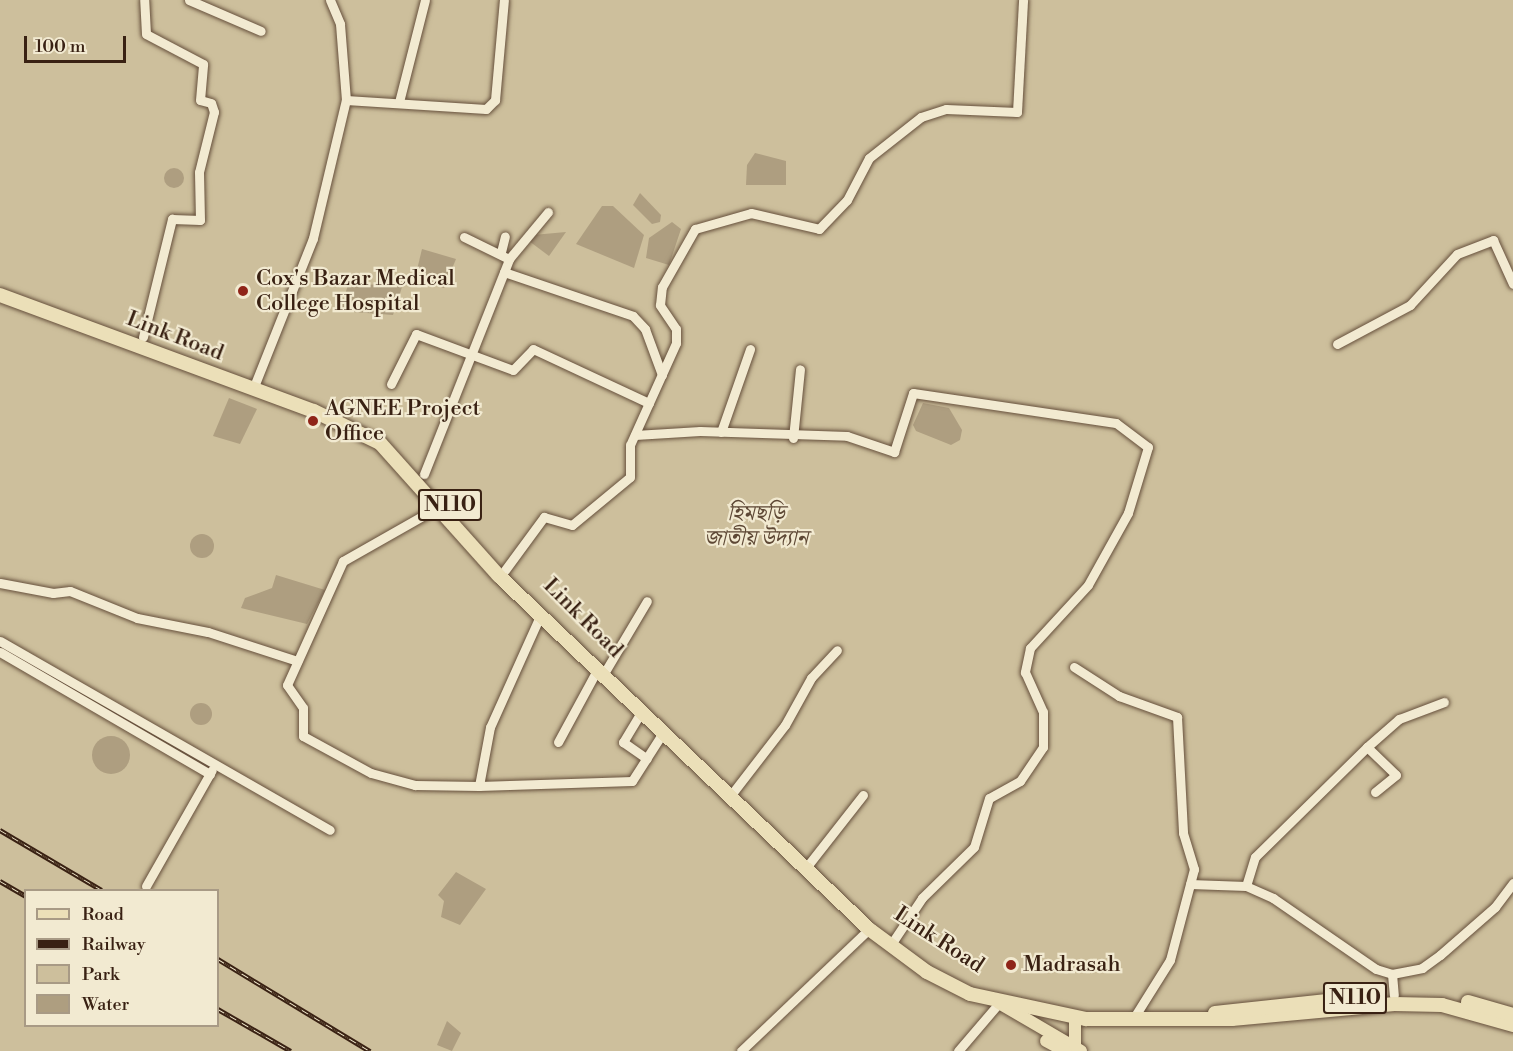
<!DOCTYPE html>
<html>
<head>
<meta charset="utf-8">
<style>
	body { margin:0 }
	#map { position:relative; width:1513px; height:1051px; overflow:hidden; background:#ebdfb8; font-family:"Libre Bodoni","Noto Serif Bengali",serif }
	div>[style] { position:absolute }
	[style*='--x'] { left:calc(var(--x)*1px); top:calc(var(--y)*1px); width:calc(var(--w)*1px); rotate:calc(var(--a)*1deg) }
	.green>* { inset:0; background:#cdbf9c }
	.water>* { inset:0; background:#ae9e80 }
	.round { border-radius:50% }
	.roads { filter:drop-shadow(0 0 2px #66503c) drop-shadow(0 0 2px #66503c) }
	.minor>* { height:9px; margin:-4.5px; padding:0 4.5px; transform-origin:4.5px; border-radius:4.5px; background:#f2ead1 }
	.major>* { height:12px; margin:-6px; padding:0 6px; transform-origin:6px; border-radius:6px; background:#ebdfb8 }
	.highway>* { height:14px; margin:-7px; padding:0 7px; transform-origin:7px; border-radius:7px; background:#ebdfb8 }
	.rail>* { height:4.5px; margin-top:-2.25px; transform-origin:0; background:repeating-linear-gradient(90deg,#f2ead1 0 7px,#392113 0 14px); box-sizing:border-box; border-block:2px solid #392113 }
	.dots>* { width:16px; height:16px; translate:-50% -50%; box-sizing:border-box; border:3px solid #f2ead1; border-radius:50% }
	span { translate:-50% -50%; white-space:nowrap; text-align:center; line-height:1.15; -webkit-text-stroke:4.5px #f2ead1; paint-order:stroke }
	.shield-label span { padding:2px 4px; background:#f2ead1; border:2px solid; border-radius:4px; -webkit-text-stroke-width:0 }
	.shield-label { font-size:21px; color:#392113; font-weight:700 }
	.poi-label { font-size:22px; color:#392113 }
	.left { translate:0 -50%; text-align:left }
	.street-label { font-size:22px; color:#392113 }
	.park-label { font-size:22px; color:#5e4835; font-style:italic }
	.legend { position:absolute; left:24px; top:889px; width:195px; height:138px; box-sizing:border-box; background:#f2ead1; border:2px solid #a89a85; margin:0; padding:8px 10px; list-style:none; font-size:18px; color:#392113 }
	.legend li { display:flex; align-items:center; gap:12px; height:30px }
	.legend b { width:30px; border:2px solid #a89a85 }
	.scale { position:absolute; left:24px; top:36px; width:102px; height:27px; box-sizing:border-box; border:3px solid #392113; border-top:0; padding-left:8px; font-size:18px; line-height:21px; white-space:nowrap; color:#392113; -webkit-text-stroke:4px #f2ead1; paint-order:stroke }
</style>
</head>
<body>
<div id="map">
	<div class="green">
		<div style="clip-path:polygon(evenodd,0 0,1513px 0,1513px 1051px,0 1051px,0 0,26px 890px,218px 890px,218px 1026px,26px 1026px,26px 890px)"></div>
	</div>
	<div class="water">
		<div style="clip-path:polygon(755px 153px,786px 161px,786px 185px,746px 185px,747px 165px)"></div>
		<div class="round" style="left:164px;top:168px;width:20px;height:20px"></div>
		<div style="clip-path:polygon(640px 193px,661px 215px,660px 222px,652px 224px,633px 205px)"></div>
		<div style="clip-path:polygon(602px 206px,613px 206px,644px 235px,634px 268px,576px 244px)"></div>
		<div style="clip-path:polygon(672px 222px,681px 229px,669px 265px,646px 258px,649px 238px)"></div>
		<div style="clip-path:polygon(566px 232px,549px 256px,529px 241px,533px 235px)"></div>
		<div style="clip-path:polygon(422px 249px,456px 259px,444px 288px,415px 278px)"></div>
		<div style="clip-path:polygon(403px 284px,393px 315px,340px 311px,348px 285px)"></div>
		<div style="clip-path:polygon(229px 398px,257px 409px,240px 444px,213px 436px)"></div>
		<div style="clip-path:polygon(923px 403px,949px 408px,962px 430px,960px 440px,951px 445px,916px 431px,913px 425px)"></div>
		<div class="round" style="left:190px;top:534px;width:24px;height:24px"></div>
		<div style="clip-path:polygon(276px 575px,325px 590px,307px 624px,241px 608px,245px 598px,272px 588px)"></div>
		<div class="round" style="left:190px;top:703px;width:22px;height:22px"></div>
		<div class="round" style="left:92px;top:736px;width:38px;height:38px"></div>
		<div style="clip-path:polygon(456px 872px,486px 889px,460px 925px,441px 917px,444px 901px,438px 895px)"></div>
		<div style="clip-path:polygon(447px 1021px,461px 1033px,452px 1051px,437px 1045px)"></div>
	</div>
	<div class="roads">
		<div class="minor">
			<div style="--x:189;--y:0;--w:78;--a:23.3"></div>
			<div style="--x:330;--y:0;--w:26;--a:67"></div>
			<div style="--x:340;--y:24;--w:76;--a:85.5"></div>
			<div style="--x:399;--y:102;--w:105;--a:-75.7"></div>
			<div style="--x:464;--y:237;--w:50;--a:26.1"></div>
			<div style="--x:501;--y:252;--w:16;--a:-76"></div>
			<div style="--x:504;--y:272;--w:136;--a:18.8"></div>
			<div style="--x:633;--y:316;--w:18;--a:47"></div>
			<div style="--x:645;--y:329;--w:49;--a:69.7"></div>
			<div style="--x:143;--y:337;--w:122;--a:-76.2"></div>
			<div style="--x:172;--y:219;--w:28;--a:2"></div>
			<div style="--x:200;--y:220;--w:48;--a:-91.2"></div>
			<div style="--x:199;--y:172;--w:62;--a:-76"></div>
			<div style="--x:214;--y:112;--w:9;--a:-108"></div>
			<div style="--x:211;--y:103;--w:11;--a:-165"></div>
			<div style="--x:200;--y:100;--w:36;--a:-85"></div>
			<div style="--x:203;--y:64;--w:64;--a:-152.2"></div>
			<div style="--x:146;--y:34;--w:34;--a:-93"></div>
			<div style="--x:1337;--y:344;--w:83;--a:-28.1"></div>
			<div style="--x:1410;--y:305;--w:69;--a:-47.3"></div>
			<div style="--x:1457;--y:254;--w:39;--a:-21"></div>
			<div style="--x:1493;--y:240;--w:48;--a:65.6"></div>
			<div style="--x:391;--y:384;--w:56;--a:-63.4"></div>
			<div style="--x:416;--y:334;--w:103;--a:20.4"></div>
			<div style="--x:513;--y:370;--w:29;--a:-46"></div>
			<div style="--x:533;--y:349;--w:128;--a:25"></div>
			<div style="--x:253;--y:389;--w:162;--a:-68.3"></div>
			<div style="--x:313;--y:238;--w:142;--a:-76.6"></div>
			<div style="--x:346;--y:100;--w:140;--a:3.7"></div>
			<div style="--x:486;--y:109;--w:13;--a:-45"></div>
			<div style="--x:495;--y:100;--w:100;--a:-84.9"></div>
			<div style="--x:721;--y:432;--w:88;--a:-70.7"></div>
			<div style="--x:635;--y:435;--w:65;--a:-3.5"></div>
			<div style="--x:700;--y:431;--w:147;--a:1.9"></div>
			<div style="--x:847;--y:436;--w:50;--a:18.8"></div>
			<div style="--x:894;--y:452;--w:62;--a:-72.1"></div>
			<div style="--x:913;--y:393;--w:205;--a:8.4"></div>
			<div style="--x:1116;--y:423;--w:40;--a:37"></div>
			<div style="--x:1148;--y:447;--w:69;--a:106.9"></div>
			<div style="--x:1128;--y:513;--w:82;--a:119.1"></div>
			<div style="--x:1088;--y:585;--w:86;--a:132.6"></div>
			<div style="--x:1030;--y:648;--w:25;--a:102"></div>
			<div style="--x:1025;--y:672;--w:44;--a:65.8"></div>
			<div style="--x:1043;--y:712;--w:35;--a:90"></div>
			<div style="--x:1043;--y:747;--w:41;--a:124.1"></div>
			<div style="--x:1020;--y:781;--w:35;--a:151"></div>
			<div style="--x:989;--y:798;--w:51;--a:107"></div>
			<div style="--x:974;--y:847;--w:73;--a:135.6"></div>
			<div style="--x:922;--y:898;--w:50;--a:123.7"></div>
			<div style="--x:793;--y:438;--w:69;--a:-84.2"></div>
			<div style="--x:424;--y:474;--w:231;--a:-68.4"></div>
			<div style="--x:509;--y:259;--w:61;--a:-50.3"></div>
			<div style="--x:447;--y:502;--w:120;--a:150.4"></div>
			<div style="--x:343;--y:561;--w:136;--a:114.3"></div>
			<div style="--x:287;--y:685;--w:28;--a:55"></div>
			<div style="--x:303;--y:708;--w:28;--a:90"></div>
			<div style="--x:303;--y:736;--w:77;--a:28.6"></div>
			<div style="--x:371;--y:773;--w:46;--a:15.3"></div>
			<div style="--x:415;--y:785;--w:64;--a:0.9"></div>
			<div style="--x:505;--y:570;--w:66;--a:-53.7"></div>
			<div style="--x:544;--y:517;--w:29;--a:16"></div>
			<div style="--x:572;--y:525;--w:75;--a:-39.6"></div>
			<div style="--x:630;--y:477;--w:32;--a:-90"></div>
			<div style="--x:630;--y:445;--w:112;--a:-65.7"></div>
			<div style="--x:676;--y:343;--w:14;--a:-90"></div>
			<div style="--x:676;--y:329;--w:29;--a:-124"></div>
			<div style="--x:660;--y:305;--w:18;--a:-84"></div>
			<div style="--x:662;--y:287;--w:67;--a:-60.4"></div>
			<div style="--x:695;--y:229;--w:58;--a:-15.9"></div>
			<div style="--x:751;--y:213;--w:70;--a:13.2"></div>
			<div style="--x:819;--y:229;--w:40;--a:-46"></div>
			<div style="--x:847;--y:200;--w:47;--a:-62.4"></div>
			<div style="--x:869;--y:158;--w:66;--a:-38.3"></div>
			<div style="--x:921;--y:117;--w:26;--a:-18"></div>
			<div style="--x:946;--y:109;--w:71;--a:2.4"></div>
			<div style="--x:1017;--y:112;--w:112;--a:-86.9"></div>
			<div style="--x:0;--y:583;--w:54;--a:10.7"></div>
			<div style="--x:53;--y:593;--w:17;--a:-7"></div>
			<div style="--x:70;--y:591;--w:72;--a:21.9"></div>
			<div style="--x:137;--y:618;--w:72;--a:11.2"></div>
			<div style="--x:208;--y:632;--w:94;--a:18"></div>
			<div style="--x:540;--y:616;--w:122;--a:114.2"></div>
			<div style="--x:490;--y:727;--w:60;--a:100.6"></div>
			<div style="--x:479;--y:786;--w:153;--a:-1.9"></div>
			<div style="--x:632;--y:781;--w:56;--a:-57.4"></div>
			<div style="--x:0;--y:641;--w:380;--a:29.8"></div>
			<div style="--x:0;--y:652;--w:243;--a:30.2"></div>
			<div style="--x:1074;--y:667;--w:54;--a:32.8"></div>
			<div style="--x:1119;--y:696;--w:62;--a:19.9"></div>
			<div style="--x:1177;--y:717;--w:116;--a:87"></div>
			<div style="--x:1183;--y:833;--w:38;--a:73"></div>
			<div style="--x:1194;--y:869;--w:94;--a:104.8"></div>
			<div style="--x:1170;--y:960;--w:70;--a:122.1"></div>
			<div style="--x:606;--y:670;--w:80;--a:-59.3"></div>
			<div style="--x:640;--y:714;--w:33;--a:121"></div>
			<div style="--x:623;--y:742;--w:29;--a:35"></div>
			<div style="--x:558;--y:742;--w:80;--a:-61.5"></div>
			<div style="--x:1367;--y:747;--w:40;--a:44"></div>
			<div style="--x:1396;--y:775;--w:27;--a:141"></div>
			<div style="--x:734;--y:791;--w:83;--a:-52.3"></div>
			<div style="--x:785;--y:725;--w:54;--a:-61"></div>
			<div style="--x:811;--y:678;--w:38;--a:-47"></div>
			<div style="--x:805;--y:869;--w:94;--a:-51.9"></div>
			<div style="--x:1190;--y:884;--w:56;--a:2"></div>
			<div style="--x:1246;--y:886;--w:30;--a:24"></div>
			<div style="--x:1273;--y:898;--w:125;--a:34.6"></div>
			<div style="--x:1376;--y:969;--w:17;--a:17"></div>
			<div style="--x:1392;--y:974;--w:21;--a:85"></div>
			<div style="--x:146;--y:886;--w:133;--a:-60.4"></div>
			<div style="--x:1246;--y:886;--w:30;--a:-73"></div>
			<div style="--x:1255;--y:857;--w:157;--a:-44.5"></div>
			<div style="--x:1367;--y:747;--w:43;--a:-41.2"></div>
			<div style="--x:1399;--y:719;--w:48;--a:-20.7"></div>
			<div style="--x:1392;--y:974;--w:31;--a:-11"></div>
			<div style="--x:1422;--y:968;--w:22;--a:-36"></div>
			<div style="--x:1440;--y:955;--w:73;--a:-41.1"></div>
			<div style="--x:1495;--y:907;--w:30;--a:-53"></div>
			<div style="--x:741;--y:1051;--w:177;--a:-43.6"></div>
			<div style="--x:958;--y:1051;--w:63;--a:-49.5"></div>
		</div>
		<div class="major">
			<div style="--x:999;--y:1003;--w:95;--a:30.3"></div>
			<div style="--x:1075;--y:1018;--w:28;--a:90"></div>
			<div style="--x:1046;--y:1041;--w:21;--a:28"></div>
		</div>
		<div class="highway">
			<div style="--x:0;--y:295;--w:335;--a:20.3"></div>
			<div style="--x:314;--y:411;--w:73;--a:25.9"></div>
			<div style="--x:380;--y:443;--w:178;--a:48.2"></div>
			<div style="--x:499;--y:576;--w:511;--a:43.65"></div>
			<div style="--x:869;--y:929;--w:72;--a:36.6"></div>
			<div style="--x:927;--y:972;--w:48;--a:27.1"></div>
			<div style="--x:970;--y:994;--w:119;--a:12.2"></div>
			<div style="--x:1086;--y:1019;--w:146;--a:0"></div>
			<div style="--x:1232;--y:1019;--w:163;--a:-5.3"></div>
			<div style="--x:1394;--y:1004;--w:48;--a:1.2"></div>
			<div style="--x:1442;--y:1005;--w:74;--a:15.7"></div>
			<div style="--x:1468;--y:1002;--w:47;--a:16.1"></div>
			<div style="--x:1215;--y:1013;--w:122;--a:-6.1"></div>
		</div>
	</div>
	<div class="rail">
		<div style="--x:0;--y:830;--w:118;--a:30.5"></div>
		<div style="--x:0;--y:881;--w:30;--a:30"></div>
		<div style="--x:218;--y:959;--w:178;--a:31.2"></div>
		<div style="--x:218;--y:1009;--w:84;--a:29.9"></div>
	</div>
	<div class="dots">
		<div style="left:243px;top:291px;background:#8f2418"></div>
		<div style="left:313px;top:421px;background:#8f2418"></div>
		<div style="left:1011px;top:965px;background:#8f2418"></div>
	</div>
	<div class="shield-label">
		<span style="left:450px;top:505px">N110</span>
		<span style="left:1355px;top:998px">N110</span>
	</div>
	<div class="poi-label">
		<span class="left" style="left:256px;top:291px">Cox's Bazar Medical<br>College Hospital</span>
		<span class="left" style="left:325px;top:421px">AGNEE Project<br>Office</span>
		<span class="left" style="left:1023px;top:965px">Madrasah</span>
	</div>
	<div class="street-label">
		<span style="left:175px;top:336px;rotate:21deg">Link Road</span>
		<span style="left:583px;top:618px;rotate:45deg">Link Road</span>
		<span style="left:939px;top:940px;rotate:33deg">Link Road</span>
	</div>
	<div class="park-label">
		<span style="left:756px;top:526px">হিমছড়ি<br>জাতীয় উদ্যান</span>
	</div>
	<ul class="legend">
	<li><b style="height:8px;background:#ebdfb8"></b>Road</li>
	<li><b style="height:8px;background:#392113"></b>Railway</li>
	<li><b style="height:16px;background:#cdbf9c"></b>Park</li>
	<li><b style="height:16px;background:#ae9e80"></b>Water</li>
	</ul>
	<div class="scale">100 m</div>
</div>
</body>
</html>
